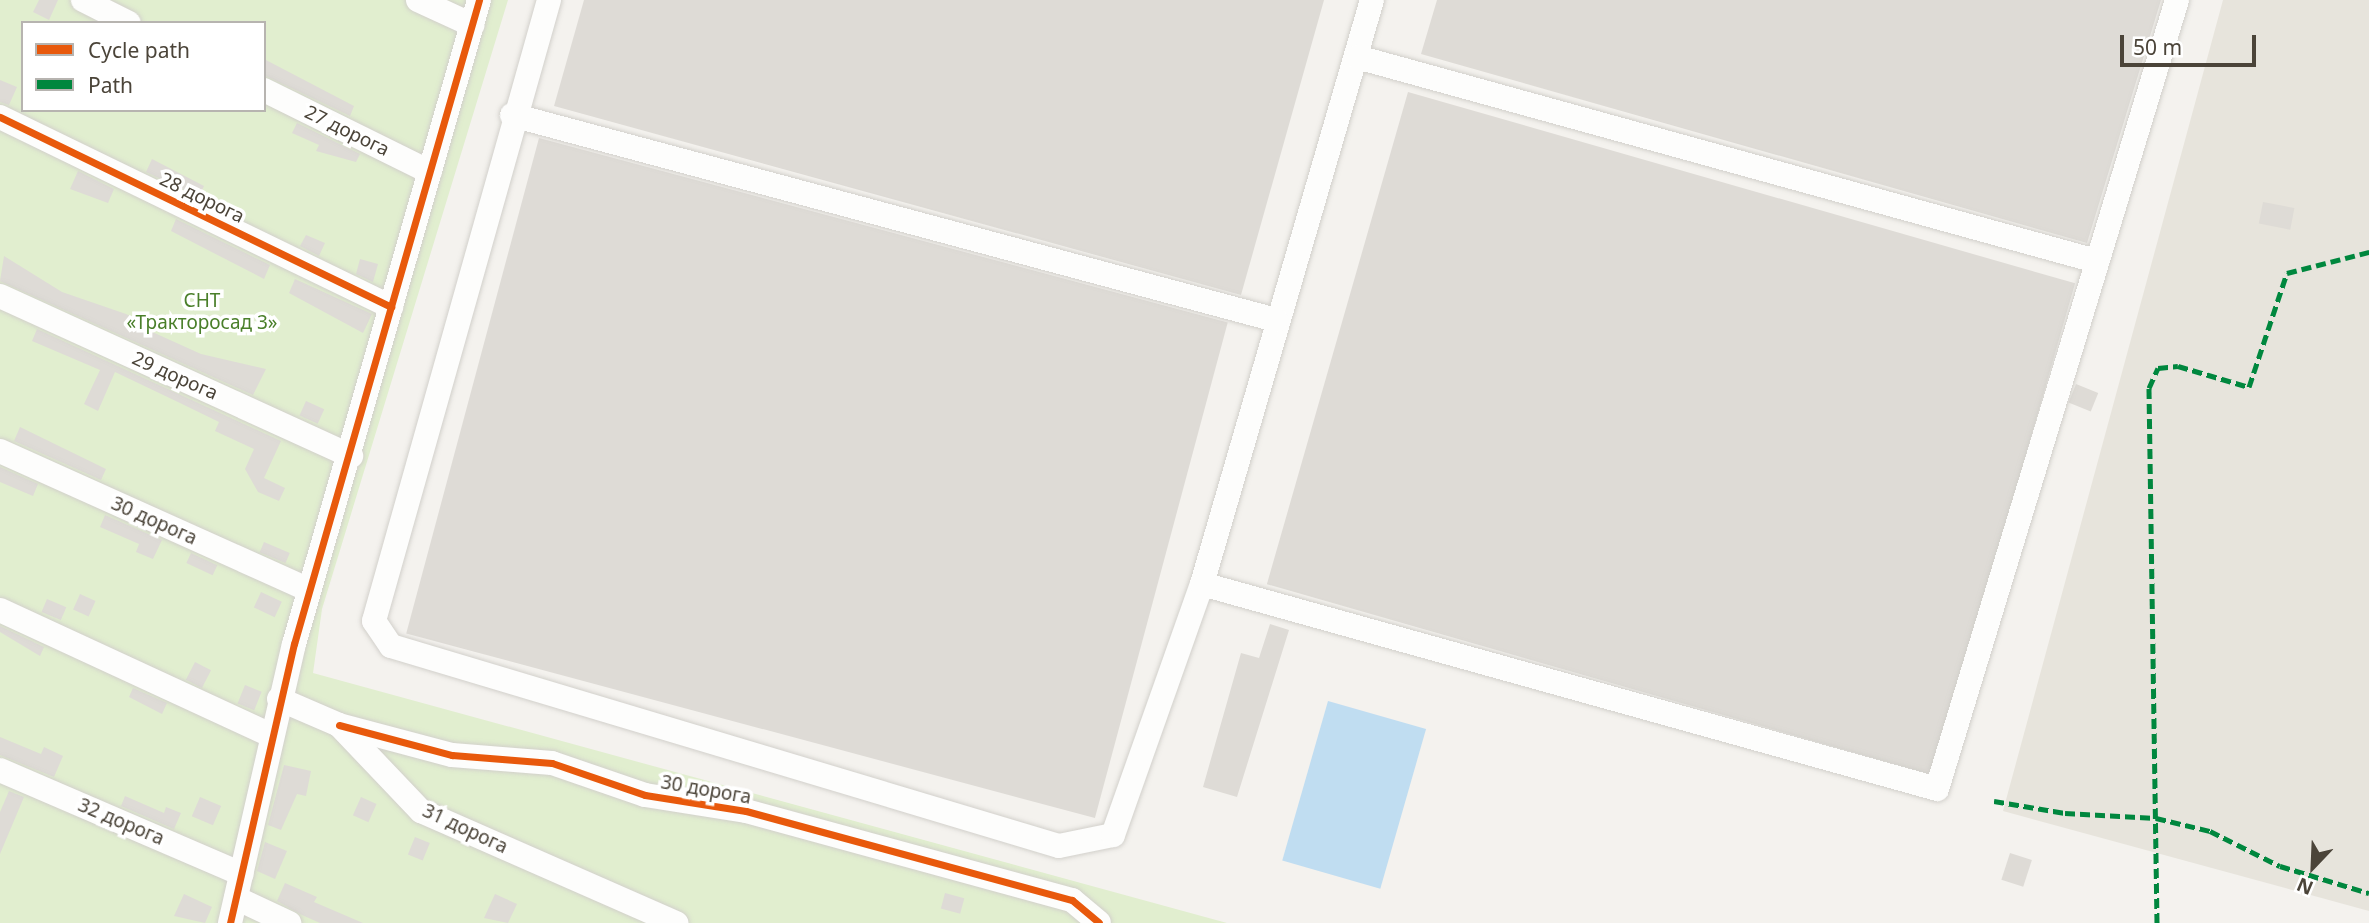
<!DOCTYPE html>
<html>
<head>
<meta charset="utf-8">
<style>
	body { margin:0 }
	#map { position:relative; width:2369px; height:923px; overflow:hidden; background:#f4f2ee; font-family:"Noto Sans",sans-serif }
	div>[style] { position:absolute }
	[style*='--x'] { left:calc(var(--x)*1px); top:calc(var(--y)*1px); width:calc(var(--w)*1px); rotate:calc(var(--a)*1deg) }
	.residential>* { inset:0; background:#e7e4dc }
	.green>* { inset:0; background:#e1eecf }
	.water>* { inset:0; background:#c0ddf1; transform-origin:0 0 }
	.building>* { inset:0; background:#dedbd6; transform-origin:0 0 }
	.roads { filter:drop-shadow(0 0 2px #d2d0cb) drop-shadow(0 0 2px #d2d0cb) }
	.minor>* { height:24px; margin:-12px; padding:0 12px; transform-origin:12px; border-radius:12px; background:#fdfdfc }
	.quiet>* { height:5px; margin-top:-2.5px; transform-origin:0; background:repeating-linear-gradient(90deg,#00873e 0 10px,transparent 0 15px) }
	.cycleway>* { height:7px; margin:-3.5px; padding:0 3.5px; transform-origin:3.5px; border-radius:3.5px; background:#e8590c }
	span { translate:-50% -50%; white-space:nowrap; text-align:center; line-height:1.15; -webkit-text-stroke:7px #fff; paint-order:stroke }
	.street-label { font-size:19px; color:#4b4439 }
	.park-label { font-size:19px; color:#4a7f2a }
	.legend { position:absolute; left:21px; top:21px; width:245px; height:91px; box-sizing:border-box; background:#fff; border:2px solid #b7b4b0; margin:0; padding:9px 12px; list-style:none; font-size:21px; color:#4b4439 }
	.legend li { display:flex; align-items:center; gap:14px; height:35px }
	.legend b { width:35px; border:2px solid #b7b4b0 }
	.north { position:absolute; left:2278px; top:832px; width:70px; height:70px; -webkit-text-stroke:5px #fff; paint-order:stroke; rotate:203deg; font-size:19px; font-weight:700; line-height:28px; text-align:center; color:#4b4439 }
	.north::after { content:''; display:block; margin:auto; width:24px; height:32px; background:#4b4439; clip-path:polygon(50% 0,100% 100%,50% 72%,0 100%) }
	.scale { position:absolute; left:2120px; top:35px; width:136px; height:32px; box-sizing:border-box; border:4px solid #4b4439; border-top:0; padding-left:9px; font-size:21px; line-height:24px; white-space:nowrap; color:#4b4439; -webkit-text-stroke:5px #fff; paint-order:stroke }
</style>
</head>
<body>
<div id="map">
	<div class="residential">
		<div style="clip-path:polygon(2223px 0,2369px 0,2369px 911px,2003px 811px)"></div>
	</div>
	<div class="green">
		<div style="clip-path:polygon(evenodd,0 0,508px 0,322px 609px,313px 673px,1227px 923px,0 923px,0 0,23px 23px,264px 23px,264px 110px,23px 110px,23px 23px)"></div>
	</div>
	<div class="water">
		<div style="left:1328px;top:701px;width:102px;height:166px;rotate:16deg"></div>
	</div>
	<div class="building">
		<div style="clip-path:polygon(39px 0,58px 0,49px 20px,33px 12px)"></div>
		<div style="clip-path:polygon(584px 0,1324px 0,1241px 295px,554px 106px)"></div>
		<div style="clip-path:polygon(1437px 0,2161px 0,2087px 243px,1421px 54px)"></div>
		<div style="clip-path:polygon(264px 59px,354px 106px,350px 116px,264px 75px)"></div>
		<div style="clip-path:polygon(0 80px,17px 87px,9px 105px,0 102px)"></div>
		<div style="left:1408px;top:92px;width:694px;height:512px;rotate:16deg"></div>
		<div style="clip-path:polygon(297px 123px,360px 154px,356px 162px,316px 151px,319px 145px,292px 133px)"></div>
		<div style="left:539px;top:138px;width:713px;height:513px;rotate:15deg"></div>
		<div style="clip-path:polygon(152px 159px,204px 186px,199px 197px,146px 172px)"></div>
		<div style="clip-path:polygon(78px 171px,114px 189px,108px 203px,70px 189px)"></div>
		<div style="left:2263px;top:202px;width:32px;height:22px;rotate:11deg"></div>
		<div style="clip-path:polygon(176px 219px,270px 265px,264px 279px,171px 231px)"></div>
		<div style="clip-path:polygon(306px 235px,325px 243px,319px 256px,300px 246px)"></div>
		<div style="clip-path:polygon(4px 256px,62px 292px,126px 314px,141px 321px,139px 326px,201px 354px,266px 369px,253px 395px,0 281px)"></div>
		<div style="clip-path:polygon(360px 259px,378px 264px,373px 282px,356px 274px)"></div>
		<div style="clip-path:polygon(295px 279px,372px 314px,363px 333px,289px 293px)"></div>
		<div style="clip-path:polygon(37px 329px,281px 441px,264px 478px,285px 488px,279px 501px,258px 492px,245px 469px,254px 449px,215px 431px,219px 422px,180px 403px,115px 372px,98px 411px,84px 404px,100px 370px,32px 341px)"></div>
		<div style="left:2076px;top:384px;width:24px;height:20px;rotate:22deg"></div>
		<div style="left:306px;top:401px;width:20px;height:16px;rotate:24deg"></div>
		<div style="clip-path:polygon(20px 427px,106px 469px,101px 480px,14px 441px)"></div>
		<div style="clip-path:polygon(0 467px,38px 484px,33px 496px,0 482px)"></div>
		<div style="clip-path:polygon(105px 515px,162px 540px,153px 559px,136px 552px,139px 544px,100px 527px)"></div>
		<div style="left:264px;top:542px;width:28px;height:11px;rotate:23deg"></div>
		<div style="left:191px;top:553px;width:29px;height:11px;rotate:25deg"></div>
		<div style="left:261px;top:592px;width:23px;height:17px;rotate:25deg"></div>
		<div style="left:80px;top:594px;width:17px;height:17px;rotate:24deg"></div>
		<div style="left:47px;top:599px;width:21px;height:14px;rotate:23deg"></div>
		<div style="clip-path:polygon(1270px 624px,1289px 630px,1237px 797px,1203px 787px,1241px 653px,1259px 658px)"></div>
		<div style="clip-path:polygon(0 626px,44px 647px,40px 656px,0 632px)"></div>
		<div style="left:195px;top:662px;width:18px;height:20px;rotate:27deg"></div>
		<div style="left:245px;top:685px;width:18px;height:20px;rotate:22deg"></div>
		<div style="clip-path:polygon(133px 688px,167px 703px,162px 714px,129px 697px)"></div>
		<div style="clip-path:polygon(0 737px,41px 754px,44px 747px,63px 756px,54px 777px,0 755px)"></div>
		<div style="clip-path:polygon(284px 765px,311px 771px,306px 796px,297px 794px,281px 830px,268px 825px)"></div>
		<div style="clip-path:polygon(9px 791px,24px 797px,0 854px,0 812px)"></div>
		<div style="clip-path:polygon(125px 796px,164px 813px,166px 807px,181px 813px,174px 829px,121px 806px)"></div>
		<div style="left:200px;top:797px;width:23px;height:21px;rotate:23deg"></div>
		<div style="left:361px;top:797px;width:17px;height:20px;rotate:24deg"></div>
		<div style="left:415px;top:837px;width:16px;height:19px;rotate:22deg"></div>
		<div style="clip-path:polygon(265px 842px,287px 851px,275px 879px,257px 871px)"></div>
		<div style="left:2010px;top:853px;width:23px;height:28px;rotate:18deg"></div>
		<div style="clip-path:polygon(285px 883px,317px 897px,314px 902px,363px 923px,320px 923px,302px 915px,277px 901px)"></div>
		<div style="left:945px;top:893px;width:20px;height:16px;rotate:15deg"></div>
		<div style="clip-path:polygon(184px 894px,212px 907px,205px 923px,174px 916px)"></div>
		<div style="clip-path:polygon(495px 894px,517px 904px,508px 923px,484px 918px)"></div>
	</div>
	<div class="roads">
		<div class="minor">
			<div style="--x:83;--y:0;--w:51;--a:26.6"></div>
			<div style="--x:418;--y:0;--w:60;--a:24.8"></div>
			<div style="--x:549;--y:0;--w:645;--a:105.74"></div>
			<div style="--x:374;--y:621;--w:30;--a:56"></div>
			<div style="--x:391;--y:646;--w:697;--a:16.67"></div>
			<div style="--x:1059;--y:846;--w:55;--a:-11.5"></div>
			<div style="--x:1113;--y:835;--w:266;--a:-70.5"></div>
			<div style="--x:1202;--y:584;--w:608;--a:-73.77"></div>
			<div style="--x:1357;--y:57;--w:767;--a:15.43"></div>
			<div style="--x:264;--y:90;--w:185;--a:26.3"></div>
			<div style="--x:512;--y:115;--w:791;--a:15.02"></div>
			<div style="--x:0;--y:117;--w:435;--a:25.9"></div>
			<div style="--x:0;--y:296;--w:386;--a:24.5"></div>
			<div style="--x:0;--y:451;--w:339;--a:24.2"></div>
			<div style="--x:1202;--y:584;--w:763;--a:15.58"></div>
			<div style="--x:1937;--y:789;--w:825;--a:-73.08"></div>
			<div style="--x:0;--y:610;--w:298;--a:24.8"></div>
			<div style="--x:279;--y:699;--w:65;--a:23.4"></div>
			<div style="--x:339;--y:725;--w:119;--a:46.4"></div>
			<div style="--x:421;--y:811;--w:279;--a:23.7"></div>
			<div style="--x:339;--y:725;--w:117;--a:14.9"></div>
			<div style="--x:452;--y:755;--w:100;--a:4.6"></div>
			<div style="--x:552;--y:763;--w:98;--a:19"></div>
			<div style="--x:645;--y:795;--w:102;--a:9"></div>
			<div style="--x:746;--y:811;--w:338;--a:15.3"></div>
			<div style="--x:1072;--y:900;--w:35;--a:40"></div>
			<div style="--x:0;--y:770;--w:263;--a:23.3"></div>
			<div style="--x:236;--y:898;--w:59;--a:25.3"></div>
			<div style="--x:230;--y:923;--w:286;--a:-77.1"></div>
			<div style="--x:294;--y:644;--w:670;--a:-73.97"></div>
		</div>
	</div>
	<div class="quiet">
		<div style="--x:1994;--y:801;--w:72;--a:9.6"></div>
		<div style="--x:2065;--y:813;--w:91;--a:3.1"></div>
		<div style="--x:2156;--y:818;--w:56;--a:13.5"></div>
		<div style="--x:2210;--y:831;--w:78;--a:26.6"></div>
		<div style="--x:2280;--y:866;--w:93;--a:16.9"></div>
		<div style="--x:2157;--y:923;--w:535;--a:-90.86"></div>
		<div style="--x:2149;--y:388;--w:22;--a:-66"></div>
		<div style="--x:2158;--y:368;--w:20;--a:-6"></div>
		<div style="--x:2178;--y:366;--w:74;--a:16.5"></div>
		<div style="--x:2249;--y:387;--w:120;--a:-71.6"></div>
		<div style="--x:2287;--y:273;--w:85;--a:-14.4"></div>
	</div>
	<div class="cycleway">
		<div style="--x:0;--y:117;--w:435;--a:25.9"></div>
		<div style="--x:339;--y:725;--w:117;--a:14.9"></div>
		<div style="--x:452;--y:755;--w:100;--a:4.6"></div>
		<div style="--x:552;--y:763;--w:98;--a:19"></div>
		<div style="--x:645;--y:795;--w:102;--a:9"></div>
		<div style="--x:746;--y:811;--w:338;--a:15.3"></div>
		<div style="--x:1072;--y:900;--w:35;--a:40"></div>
		<div style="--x:230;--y:923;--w:286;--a:-77.1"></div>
		<div style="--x:294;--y:644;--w:670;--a:-73.97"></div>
	</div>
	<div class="street-label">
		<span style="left:347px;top:131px;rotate:26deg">27 дорога</span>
		<span style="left:202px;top:198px;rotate:26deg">28 дорога</span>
		<span style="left:175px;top:376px;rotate:24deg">29 дорога</span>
		<span style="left:154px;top:521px;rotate:24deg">30 дорога</span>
		<span style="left:706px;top:790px;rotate:10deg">30 дорога</span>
		<span style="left:121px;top:822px;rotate:23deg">32 дорога</span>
		<span style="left:465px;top:829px;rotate:25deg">31 дорога</span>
	</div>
	<div class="park-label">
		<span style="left:202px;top:312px">СНТ<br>«Тракторосад 3»</span>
	</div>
	<ul class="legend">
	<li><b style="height:9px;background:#e8590c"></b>Cycle path</li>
	<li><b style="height:9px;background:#00873e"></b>Path</li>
	</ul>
	<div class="north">N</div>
	<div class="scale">50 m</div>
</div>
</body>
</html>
